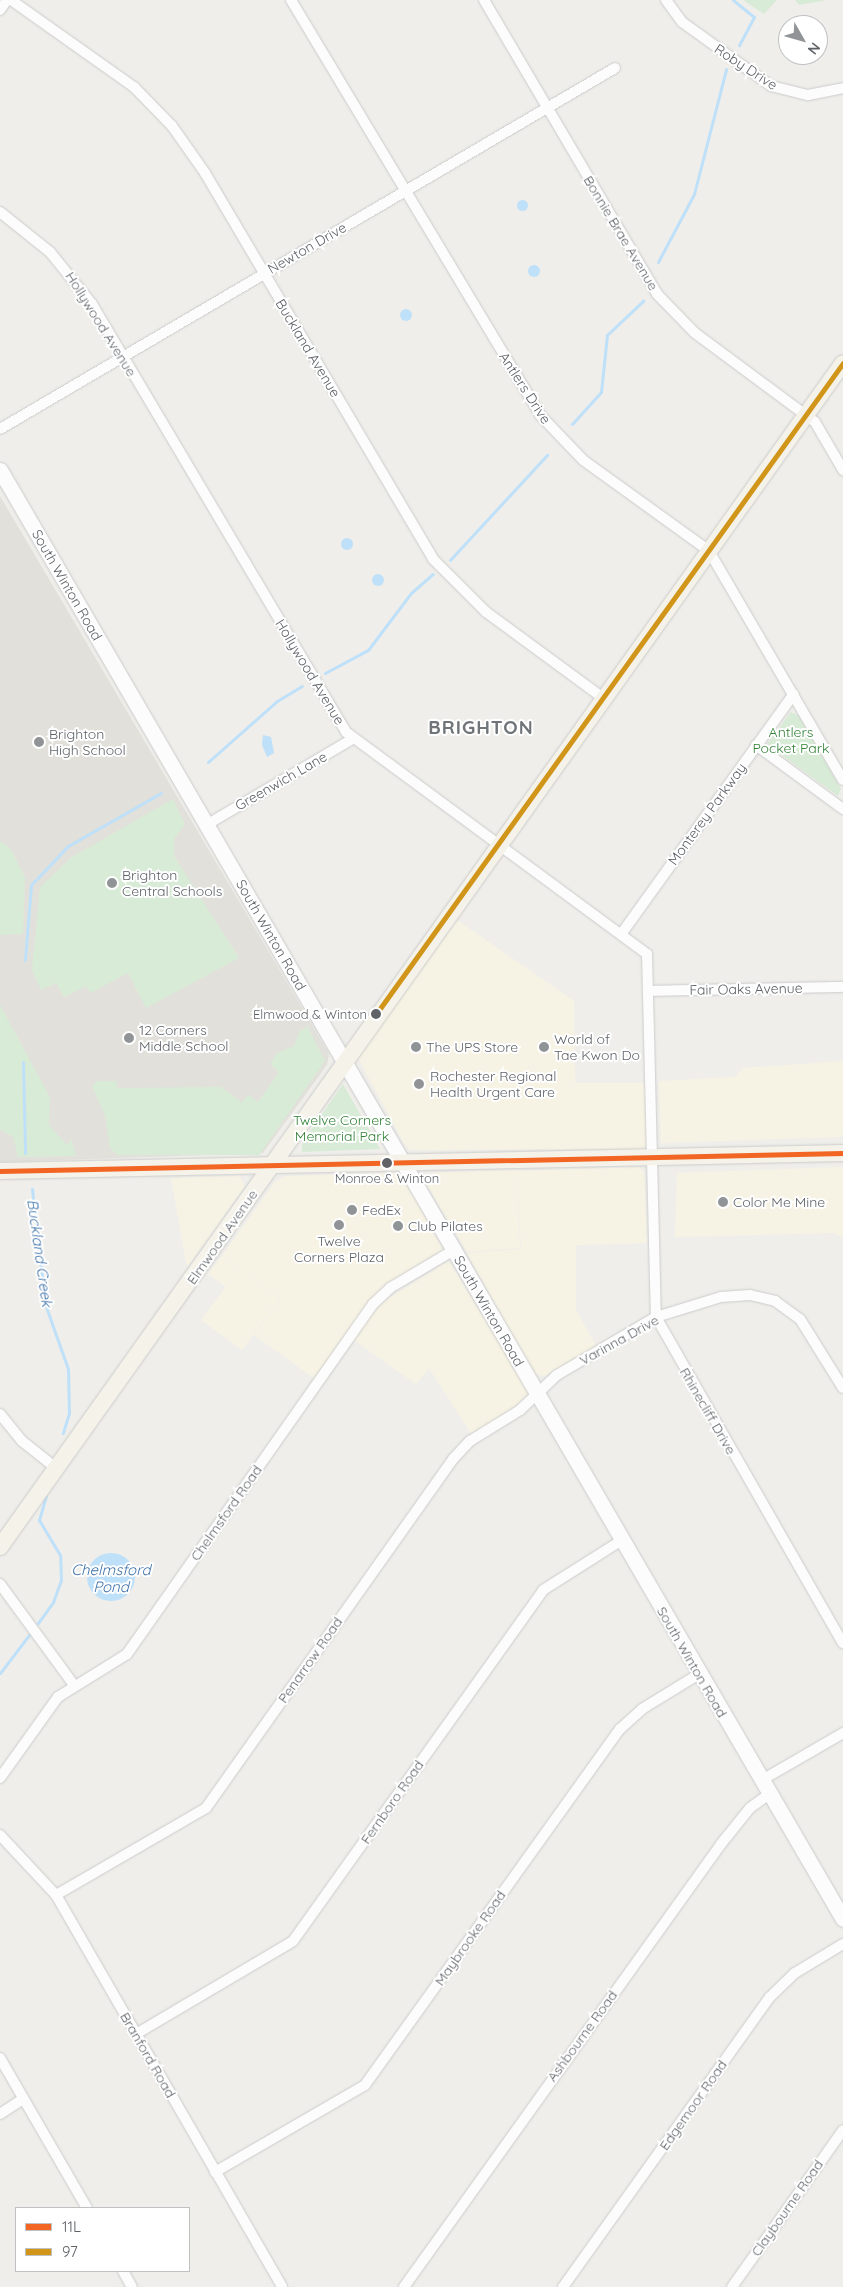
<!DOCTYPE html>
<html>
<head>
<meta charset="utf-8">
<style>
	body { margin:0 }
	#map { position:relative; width:843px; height:2287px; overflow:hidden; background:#efeeea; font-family:Quicksand,sans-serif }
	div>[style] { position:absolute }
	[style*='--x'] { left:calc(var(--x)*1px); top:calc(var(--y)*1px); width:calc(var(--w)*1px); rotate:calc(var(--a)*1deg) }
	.commercial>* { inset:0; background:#f7f3e4 }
	.education>* { inset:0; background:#e2e0da }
	.green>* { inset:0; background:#d8ebd6 }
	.water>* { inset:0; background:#bfe0f9 }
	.round { border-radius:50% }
	.stream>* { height:3px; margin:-1.5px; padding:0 1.5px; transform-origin:1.5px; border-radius:1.5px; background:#bfe0f9 }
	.roads { filter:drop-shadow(0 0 1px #cbcccc) drop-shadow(0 0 1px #cbcccc) }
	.minor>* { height:10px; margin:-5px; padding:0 5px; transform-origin:5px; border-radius:5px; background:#fdfcfc }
	.secondary>* { height:15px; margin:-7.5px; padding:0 7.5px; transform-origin:7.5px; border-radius:7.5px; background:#fdfcfc }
	.primary>* { height:16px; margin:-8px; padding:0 8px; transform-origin:8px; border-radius:8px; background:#f4f2e9 }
	.bus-1>* { height:5px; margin:-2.5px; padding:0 2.5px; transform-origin:2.5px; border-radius:2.5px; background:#f26522 }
	.bus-2>* { height:5px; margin:-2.5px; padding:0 2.5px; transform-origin:2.5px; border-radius:2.5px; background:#d1951a }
	.dots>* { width:14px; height:14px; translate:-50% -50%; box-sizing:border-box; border:2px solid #fff; border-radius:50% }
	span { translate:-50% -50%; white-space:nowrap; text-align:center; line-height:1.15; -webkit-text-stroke:4px #fff; paint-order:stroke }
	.bus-label { font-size:13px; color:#5f6368 }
	.right { translate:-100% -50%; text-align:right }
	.street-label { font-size:14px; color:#5f6368 }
	.park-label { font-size:14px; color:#348238 }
	.poi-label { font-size:14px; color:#5f6368 }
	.left { translate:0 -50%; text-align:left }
	.water-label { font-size:15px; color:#4174aa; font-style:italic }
	.district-label { font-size:19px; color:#70757a; font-weight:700; letter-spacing:1px }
	.legend { position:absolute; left:15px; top:2207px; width:175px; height:65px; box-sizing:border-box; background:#fff; border:1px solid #bfc1c3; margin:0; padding:6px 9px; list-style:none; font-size:15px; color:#5f6368 }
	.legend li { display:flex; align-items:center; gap:10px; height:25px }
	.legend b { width:25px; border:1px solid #bfc1c3 }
	.north { position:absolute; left:778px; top:15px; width:50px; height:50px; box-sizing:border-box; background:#fff; border:1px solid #bfc1c3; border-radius:50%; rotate:128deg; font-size:14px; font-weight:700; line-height:20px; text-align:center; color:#5f6368 }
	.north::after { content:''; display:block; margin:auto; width:18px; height:22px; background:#919496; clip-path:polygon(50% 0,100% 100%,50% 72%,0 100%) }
</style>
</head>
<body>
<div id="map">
	<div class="commercial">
		<div style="clip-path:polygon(457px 920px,574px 1001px,575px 1083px,649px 1083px,649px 1143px,644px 1149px,410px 1150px,405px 1145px,358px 1058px)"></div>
		<div style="clip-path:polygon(843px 1061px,843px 1134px,839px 1137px,661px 1143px,659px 1081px,735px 1077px,743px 1068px)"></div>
		<div style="clip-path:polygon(639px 1167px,644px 1172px,647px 1243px,576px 1245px,576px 1310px,596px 1346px,545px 1376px,533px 1373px,467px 1253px,521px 1249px,517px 1171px)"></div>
		<div style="clip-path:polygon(843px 1167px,843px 1238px,834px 1233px,675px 1237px,677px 1173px)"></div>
		<div style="clip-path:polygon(517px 1170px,520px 1248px,467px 1252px,426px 1183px,431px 1173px)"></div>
		<div style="clip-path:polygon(394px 1173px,404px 1180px,443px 1250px,370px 1300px,315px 1379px,254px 1335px,281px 1299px,222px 1256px,275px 1182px,286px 1176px)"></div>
		<div style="clip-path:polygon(239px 1176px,245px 1186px,187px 1267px,171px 1178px)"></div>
		<div style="clip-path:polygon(222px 1256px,280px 1299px,242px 1350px,201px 1320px,226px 1287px,208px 1274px)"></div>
		<div style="clip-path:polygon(449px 1261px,528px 1391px,527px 1400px,472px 1435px,429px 1368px,416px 1384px,354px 1340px,378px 1305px)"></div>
	</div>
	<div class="education">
		<div style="clip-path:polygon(0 496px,329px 1054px,327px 1065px,263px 1153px,0 1162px)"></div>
	</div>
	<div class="green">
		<div style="clip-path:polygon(743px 0,777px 0,764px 14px)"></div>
		<div style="clip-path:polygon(795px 0,827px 0,799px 5px)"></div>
		<div style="clip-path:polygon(791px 712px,799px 716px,841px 789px,838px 796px,767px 744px)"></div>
		<div style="clip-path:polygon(173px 799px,185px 824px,174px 839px,174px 856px,239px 958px,146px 1008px,128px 973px,90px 993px,86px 986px,64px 997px,56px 983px,41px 990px,32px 970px,40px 887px,72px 857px)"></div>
		<div style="clip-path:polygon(0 841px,10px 848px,25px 877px,23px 934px,0 935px)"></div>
		<div style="clip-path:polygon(0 1005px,50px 1097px,49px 1125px,67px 1145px,71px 1139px,76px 1156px,18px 1157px,13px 1137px,0 1129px)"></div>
		<div style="clip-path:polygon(307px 1026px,325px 1061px,259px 1155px,117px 1155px,110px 1148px,105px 1115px,92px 1086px,97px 1081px,116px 1081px,117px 1088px,221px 1087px,242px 1103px,248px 1094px,258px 1102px,279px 1072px,270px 1064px,277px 1053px,294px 1046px,299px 1032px)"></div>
		<div style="clip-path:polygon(343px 1084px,380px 1149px,302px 1152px,302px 1143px)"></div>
	</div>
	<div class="water">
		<div class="round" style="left:516.5px;top:199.5px;width:11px;height:11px"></div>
		<div class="round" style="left:528px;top:265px;width:12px;height:12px"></div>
		<div class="round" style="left:400px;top:309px;width:12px;height:12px"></div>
		<div class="round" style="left:341px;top:538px;width:12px;height:12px"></div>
		<div class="round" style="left:372px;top:574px;width:12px;height:12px"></div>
		<div style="clip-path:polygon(263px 735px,271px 737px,274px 753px,267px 757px,262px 745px)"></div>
		<div class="round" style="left:87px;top:1553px;width:48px;height:48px"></div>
	</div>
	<div class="stream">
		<div style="--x:733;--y:0;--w:27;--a:39"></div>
		<div style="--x:754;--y:17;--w:32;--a:118"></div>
		<div style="--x:658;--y:262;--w:77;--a:-62.1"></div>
		<div style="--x:694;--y:194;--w:129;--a:-75.6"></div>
		<div style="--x:572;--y:424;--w:43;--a:-47.8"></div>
		<div style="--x:601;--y:392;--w:57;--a:-84"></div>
		<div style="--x:607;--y:335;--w:50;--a:-43.4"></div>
		<div style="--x:450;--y:560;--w:143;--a:-47.3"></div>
		<div style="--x:325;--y:673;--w:49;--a:-28.1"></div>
		<div style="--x:368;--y:650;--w:71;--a:-53"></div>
		<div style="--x:411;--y:593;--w:29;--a:-41"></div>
		<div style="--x:208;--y:762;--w:92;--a:-41.5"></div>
		<div style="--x:277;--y:701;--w:29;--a:-31"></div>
		<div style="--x:25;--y:960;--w:75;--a:-85.4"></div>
		<div style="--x:31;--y:885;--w:54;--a:-46.5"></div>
		<div style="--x:68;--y:846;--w:107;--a:-29.7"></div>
		<div style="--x:23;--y:1062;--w:91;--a:88.7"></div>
		<div style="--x:32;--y:1189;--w:116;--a:83.6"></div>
		<div style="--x:45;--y:1304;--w:69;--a:70.5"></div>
		<div style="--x:68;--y:1369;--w:44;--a:88.7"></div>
		<div style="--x:69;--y:1413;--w:21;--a:107"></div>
		<div style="--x:38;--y:1623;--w:26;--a:-54"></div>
		<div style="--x:53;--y:1602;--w:23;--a:-70"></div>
		<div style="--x:61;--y:1580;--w:25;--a:-92"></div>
		<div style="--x:60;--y:1555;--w:41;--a:-121"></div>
		<div style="--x:39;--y:1520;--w:25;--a:-74"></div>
		<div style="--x:0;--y:1673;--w:48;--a:-52.7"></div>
	</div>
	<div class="roads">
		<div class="minor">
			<div style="--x:11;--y:0;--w:151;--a:35.3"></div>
			<div style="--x:134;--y:87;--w:54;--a:45.7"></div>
			<div style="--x:172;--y:126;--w:57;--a:54.9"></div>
			<div style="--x:205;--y:173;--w:448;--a:59.4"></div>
			<div style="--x:433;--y:559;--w:75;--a:45"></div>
			<div style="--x:486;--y:612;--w:145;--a:36.3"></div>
			<div style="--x:291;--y:0;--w:484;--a:59"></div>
			<div style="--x:540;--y:415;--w:62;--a:46.3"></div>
			<div style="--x:583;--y:460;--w:155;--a:35.8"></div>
			<div style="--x:709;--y:551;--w:265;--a:59.7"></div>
			<div style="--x:484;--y:0;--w:341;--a:59.5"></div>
			<div style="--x:657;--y:294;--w:54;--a:45.7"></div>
			<div style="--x:695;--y:333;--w:149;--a:36.6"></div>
			<div style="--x:815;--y:422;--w:56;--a:59.7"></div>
			<div style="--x:666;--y:0;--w:27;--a:54"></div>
			<div style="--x:682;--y:22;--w:110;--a:35.7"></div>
			<div style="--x:771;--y:86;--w:38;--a:14"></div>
			<div style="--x:808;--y:95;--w:36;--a:-11"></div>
			<div style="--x:0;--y:10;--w:12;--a:-55"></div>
			<div style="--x:0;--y:212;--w:64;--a:38.7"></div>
			<div style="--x:50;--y:252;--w:67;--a:51.1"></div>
			<div style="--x:92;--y:304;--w:498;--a:59.3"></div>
			<div style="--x:346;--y:732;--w:374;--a:36.4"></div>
			<div style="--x:647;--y:954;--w:363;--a:88.6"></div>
			<div style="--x:656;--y:1317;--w:376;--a:60.2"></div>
			<div style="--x:0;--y:429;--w:713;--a:-30.41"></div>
			<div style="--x:756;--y:745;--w:108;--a:36.3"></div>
			<div style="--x:208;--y:824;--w:169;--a:-30.5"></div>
			<div style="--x:622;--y:933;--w:294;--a:-54.3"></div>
			<div style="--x:650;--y:991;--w:193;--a:-1.2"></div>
			<div style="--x:0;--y:1414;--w:35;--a:51"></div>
			<div style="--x:22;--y:1441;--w:43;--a:38.5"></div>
			<div style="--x:0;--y:1584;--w:125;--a:53.8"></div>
			<div style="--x:0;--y:1778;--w:100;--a:-54.4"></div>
			<div style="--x:58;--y:1697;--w:81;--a:-31.9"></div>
			<div style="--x:127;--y:1654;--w:428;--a:-54.9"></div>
			<div style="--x:373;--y:1304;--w:23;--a:-43"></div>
			<div style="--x:390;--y:1288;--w:74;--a:-30.7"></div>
			<div style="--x:762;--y:1780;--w:94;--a:-30.1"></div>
			<div style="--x:0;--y:1835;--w:82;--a:47"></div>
			<div style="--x:56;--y:1895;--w:452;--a:60"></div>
			<div style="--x:56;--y:1895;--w:173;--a:-30.1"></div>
			<div style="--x:206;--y:1808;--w:428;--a:-54.7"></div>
			<div style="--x:453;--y:1459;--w:25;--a:-47"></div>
			<div style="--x:470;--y:1441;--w:59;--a:-31.8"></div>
			<div style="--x:520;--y:1410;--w:51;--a:-43.4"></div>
			<div style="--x:557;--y:1375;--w:115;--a:-30.4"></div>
			<div style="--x:656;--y:1317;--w:68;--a:-17.1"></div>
			<div style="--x:721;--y:1297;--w:29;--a:-4"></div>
			<div style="--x:750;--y:1295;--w:26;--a:13"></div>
			<div style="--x:775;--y:1301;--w:31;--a:36"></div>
			<div style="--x:800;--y:1319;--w:81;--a:58.1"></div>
			<div style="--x:136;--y:2034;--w:182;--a:-30.6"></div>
			<div style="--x:293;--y:1941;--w:431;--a:-54.5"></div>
			<div style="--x:543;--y:1590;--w:93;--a:-32.3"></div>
			<div style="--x:0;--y:2058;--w:173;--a:59.9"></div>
			<div style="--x:0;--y:2114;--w:27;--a:-33"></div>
			<div style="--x:215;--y:2172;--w:173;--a:-30.1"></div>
			<div style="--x:365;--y:2085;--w:438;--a:-54.4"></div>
			<div style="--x:620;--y:1729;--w:30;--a:-42"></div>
			<div style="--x:642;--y:1709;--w:67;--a:-31.6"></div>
			<div style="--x:123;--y:2271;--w:18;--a:61"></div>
			<div style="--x:404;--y:2287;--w:545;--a:-54.41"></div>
			<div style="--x:721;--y:1844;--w:46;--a:-51.1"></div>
			<div style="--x:750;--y:1808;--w:24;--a:-36"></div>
			<div style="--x:563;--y:2287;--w:356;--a:-54.5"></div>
			<div style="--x:770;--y:1997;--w:35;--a:-44"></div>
			<div style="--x:795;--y:1973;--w:56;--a:-31.1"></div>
			<div style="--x:732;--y:2287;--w:192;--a:-54.7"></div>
		</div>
		<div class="secondary">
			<div style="--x:0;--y:470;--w:1676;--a:59.81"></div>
		</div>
		<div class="primary">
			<div style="--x:0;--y:1171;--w:843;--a:-1.22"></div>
			<div style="--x:0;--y:1547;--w:1453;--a:-54.55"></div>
		</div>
	</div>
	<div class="bus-1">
		<div style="--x:0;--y:1171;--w:843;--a:-1.22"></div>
	</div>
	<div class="bus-2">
		<div style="--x:376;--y:1014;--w:801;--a:-54.35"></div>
	</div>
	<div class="dots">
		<div style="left:39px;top:742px;background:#919496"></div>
		<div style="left:112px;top:883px;background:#919496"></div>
		<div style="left:376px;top:1014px;background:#5f6368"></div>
		<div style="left:129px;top:1038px;background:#919496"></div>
		<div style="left:416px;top:1047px;background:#919496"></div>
		<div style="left:544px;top:1047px;background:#919496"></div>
		<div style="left:419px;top:1084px;background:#919496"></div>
		<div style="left:387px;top:1163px;background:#5f6368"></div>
		<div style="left:723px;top:1202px;background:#919496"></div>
		<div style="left:352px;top:1210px;background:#919496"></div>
		<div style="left:339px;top:1225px;background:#919496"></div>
		<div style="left:398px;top:1226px;background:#919496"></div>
	</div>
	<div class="bus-label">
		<span class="right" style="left:367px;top:1014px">Elmwood &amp; Winton</span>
		<span style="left:387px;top:1178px">Monroe &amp; Winton</span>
	</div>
	<div class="street-label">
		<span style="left:746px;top:67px;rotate:33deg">Roby Drive</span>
		<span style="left:621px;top:233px;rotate:59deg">Bonnie Brae Avenue</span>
		<span style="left:307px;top:248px;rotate:-30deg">Newton Drive</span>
		<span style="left:101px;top:324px;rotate:58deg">Hollywood Avenue</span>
		<span style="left:308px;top:348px;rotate:59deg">Buckland Avenue</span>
		<span style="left:525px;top:388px;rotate:57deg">Antlers Drive</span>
		<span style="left:67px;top:585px;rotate:60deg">South Winton Road</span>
		<span style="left:310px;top:672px;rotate:59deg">Hollywood Avenue</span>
		<span style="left:281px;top:781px;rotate:-30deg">Greenwich Lane</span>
		<span style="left:707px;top:814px;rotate:-54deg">Monterey Parkway</span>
		<span style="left:271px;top:935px;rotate:60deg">South Winton Road</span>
		<span style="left:746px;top:989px;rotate:-1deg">Fair Oaks Avenue</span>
		<span style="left:222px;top:1237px;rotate:-55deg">Elmwood Avenue</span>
		<span style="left:489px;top:1311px;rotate:60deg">South Winton Road</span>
		<span style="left:619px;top:1340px;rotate:-29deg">Varinna Drive</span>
		<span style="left:708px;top:1411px;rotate:60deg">Rhinecliff Drive</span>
		<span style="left:226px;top:1513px;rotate:-55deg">Chelmsford Road</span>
		<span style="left:310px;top:1660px;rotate:-55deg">Penarrow Road</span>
		<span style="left:692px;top:1662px;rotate:60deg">South Winton Road</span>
		<span style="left:392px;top:1802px;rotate:-55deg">Fernboro Road</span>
		<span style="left:470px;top:1938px;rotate:-55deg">Maybrooke Road</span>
		<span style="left:582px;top:2036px;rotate:-54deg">Ashbourne Road</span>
		<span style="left:148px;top:2055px;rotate:60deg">Branford Road</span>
		<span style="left:693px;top:2105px;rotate:-55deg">Edgemoor Road</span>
		<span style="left:787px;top:2208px;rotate:-55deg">Claybourne Road</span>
	</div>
	<div class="park-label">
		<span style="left:791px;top:740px">Antlers<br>Pocket Park</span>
		<span style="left:342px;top:1128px">Twelve Corners<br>Memorial Park</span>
	</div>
	<div class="poi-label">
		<span class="left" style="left:49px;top:742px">Brighton<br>High School</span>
		<span class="left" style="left:122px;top:883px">Brighton<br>Central Schools</span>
		<span class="left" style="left:139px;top:1038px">12 Corners<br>Middle School</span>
		<span class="left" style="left:554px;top:1047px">World of<br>Tae Kwon Do</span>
		<span class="left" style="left:426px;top:1047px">The UPS Store</span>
		<span class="left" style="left:430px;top:1084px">Rochester Regional<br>Health Urgent Care</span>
		<span class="left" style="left:733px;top:1202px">Color Me Mine</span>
		<span class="left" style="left:362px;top:1210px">FedEx</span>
		<span class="left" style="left:408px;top:1226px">Club Pilates</span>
		<span style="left:339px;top:1249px">Twelve<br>Corners Plaza</span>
	</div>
	<div class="water-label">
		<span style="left:40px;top:1253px;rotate:82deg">Buckland Creek</span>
		<span style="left:111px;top:1578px">Chelmsford<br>Pond</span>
	</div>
	<div class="district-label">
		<span style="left:481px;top:728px">BRIGHTON</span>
	</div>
	<ul class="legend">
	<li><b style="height:6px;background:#f26522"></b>11L</li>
	<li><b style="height:6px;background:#d1951a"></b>97</li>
	</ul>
	<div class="north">N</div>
</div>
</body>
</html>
